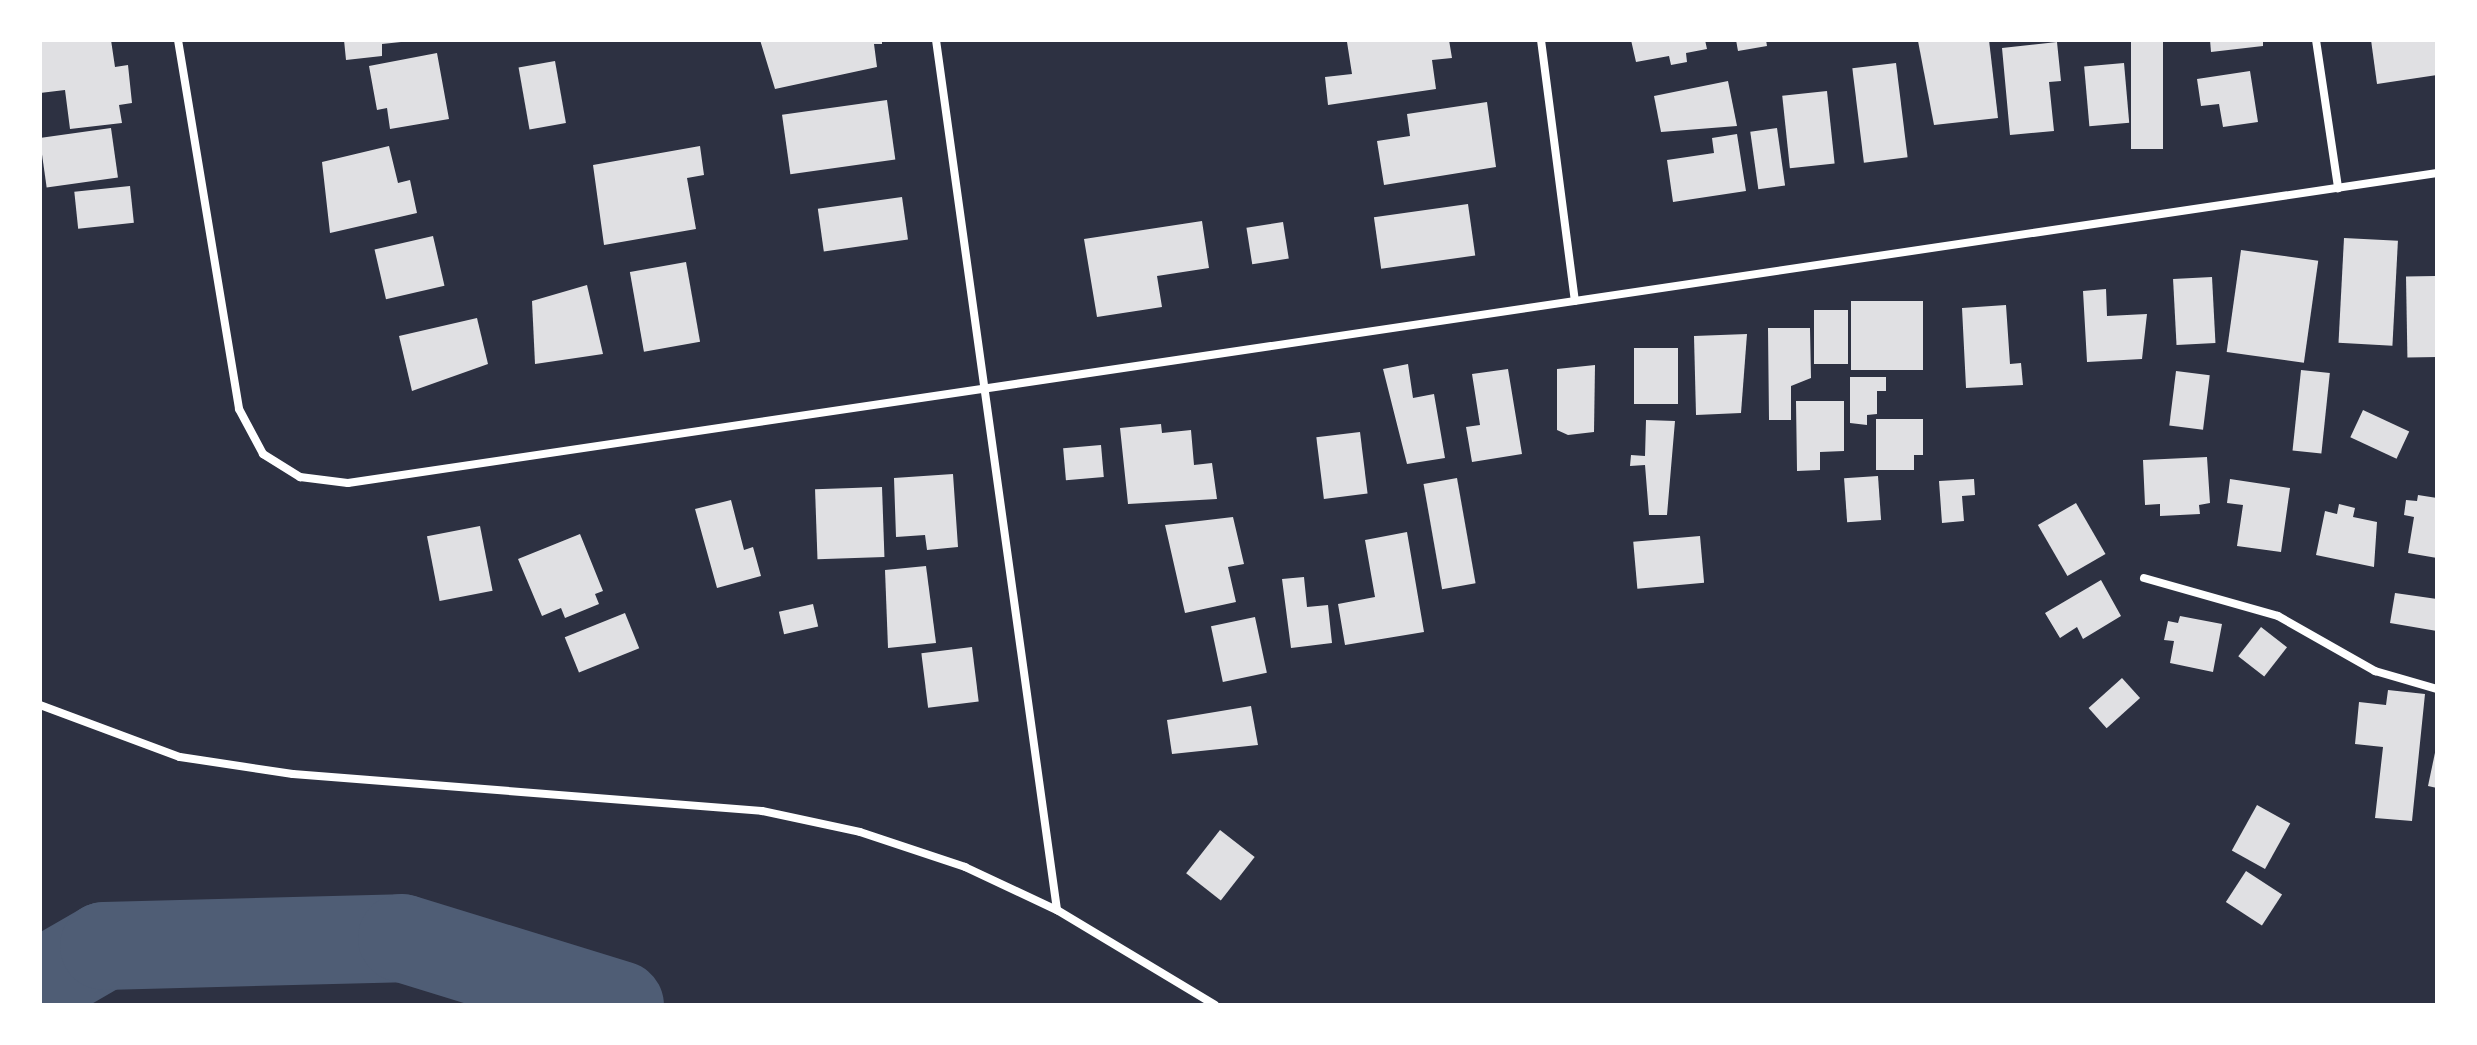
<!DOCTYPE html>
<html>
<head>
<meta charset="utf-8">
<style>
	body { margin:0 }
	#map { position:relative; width:2477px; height:1045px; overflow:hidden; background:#2d3142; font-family:Inter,sans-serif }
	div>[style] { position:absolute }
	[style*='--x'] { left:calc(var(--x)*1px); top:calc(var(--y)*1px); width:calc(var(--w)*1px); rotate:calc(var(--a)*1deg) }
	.river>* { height:88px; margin:-44px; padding:0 44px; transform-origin:44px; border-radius:44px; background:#4f5d75 }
	.building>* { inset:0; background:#e0e0e3; transform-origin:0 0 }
	.minor>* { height:8px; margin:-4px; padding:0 4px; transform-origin:4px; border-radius:4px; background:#fff }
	span { translate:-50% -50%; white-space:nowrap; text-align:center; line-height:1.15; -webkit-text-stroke:6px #fff; paint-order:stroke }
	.frame { position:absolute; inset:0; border:42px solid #fff; pointer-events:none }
</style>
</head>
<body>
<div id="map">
	<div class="river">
		<div style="--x:40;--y:983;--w:74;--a:-30"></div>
		<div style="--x:104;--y:946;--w:298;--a:-1.5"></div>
		<div style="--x:402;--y:938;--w:228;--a:17.1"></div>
	</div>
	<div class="building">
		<div style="clip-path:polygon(40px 40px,111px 40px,115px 67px,128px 65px,132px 103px,119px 105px,122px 123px,70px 129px,65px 90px,40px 93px)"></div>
		<div style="clip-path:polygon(344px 40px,401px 40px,401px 42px,382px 44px,382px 56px,346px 60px)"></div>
		<div style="clip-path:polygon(760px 40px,882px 40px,882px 44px,874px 44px,877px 67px,775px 89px)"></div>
		<div style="clip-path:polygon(1449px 40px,1452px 58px,1432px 60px,1436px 89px,1328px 105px,1325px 77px,1352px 74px,1347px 42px)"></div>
		<div style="clip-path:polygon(1631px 40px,1705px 40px,1707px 49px,1686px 53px,1687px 62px,1671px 65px,1669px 56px,1636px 62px)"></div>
		<div style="clip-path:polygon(1736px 40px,1766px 40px,1767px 46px,1738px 51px)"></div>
		<div style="clip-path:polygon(1928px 40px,1989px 40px,1998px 118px,1934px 125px,1918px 41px)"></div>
		<div style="left:2131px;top:40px;width:32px;height:109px"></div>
		<div style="clip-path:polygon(2210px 40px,2263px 40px,2263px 46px,2211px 52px)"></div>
		<div style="clip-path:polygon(2371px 40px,2437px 40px,2437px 75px,2377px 84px)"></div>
		<div style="clip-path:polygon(2057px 42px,2061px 81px,2049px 82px,2054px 131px,2010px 135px,2002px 48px)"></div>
		<div style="clip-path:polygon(437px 53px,449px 119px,390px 129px,387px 108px,377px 110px,369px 66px)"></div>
		<div style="left:555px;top:61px;width:63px;height:37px;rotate:80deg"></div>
		<div style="left:1896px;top:63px;width:95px;height:44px;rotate:83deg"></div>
		<div style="left:2124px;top:63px;width:60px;height:40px;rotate:85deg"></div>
		<div style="clip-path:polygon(2250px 71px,2258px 122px,2223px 127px,2219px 104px,2201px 106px,2197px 79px)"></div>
		<div style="clip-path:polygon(1728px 81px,1737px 126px,1661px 132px,1654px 96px)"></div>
		<div style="left:1827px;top:91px;width:73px;height:45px;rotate:84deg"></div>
		<div style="left:887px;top:100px;width:60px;height:106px;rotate:82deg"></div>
		<div style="clip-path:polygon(1487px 102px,1496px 167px,1384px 185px,1377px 141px,1410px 136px,1407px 114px)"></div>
		<div style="left:111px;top:128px;width:50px;height:72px;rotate:82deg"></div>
		<div style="left:1777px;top:128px;width:58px;height:27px;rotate:82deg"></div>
		<div style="clip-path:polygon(1737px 134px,1746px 191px,1673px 202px,1667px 160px,1714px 153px,1712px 138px)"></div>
		<div style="clip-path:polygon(389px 146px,398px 183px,410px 180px,417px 213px,330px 233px,322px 162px)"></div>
		<div style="clip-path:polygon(700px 146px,704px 175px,687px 178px,696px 229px,604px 245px,593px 165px)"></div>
		<div style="left:130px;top:186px;width:37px;height:56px;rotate:84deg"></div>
		<div style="left:902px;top:197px;width:43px;height:85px;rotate:82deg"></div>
		<div style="left:1468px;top:204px;width:52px;height:95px;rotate:82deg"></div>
		<div style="clip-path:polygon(1202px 221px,1209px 268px,1157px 276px,1162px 307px,1097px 317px,1084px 239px)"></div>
		<div style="left:1283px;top:222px;width:37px;height:37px;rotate:81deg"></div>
		<div style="left:433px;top:236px;width:51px;height:60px;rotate:77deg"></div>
		<div style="left:2344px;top:238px;width:54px;height:105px;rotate:3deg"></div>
		<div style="left:2241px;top:250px;width:78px;height:103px;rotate:8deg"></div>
		<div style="left:686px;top:262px;width:81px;height:57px;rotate:80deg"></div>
		<div style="left:2436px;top:276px;width:81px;height:30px;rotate:89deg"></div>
		<div style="left:2212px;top:277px;width:66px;height:39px;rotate:87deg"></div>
		<div style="clip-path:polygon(587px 285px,603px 354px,535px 364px,532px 301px)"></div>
		<div style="clip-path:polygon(2106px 289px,2107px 316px,2147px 314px,2142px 359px,2087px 362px,2083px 291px)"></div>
		<div style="left:1851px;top:301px;width:72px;height:69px"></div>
		<div style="clip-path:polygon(2006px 305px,2010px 364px,2021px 363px,2023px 385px,1966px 388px,1962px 308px)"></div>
		<div style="left:1814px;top:310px;width:34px;height:54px"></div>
		<div style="clip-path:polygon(477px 318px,488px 364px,412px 391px,399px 336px)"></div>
		<div style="clip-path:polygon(1768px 328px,1810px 328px,1811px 378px,1791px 386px,1791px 420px,1769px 420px)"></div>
		<div style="clip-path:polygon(1747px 334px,1741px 413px,1696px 415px,1694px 336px)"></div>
		<div style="left:1634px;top:348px;width:44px;height:56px"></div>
		<div style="clip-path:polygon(1408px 364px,1413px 398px,1434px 394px,1445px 458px,1407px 464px,1383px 369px)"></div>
		<div style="clip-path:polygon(1595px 365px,1594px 432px,1568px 435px,1557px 430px,1557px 369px)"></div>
		<div style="clip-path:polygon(1508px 369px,1522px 454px,1472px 462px,1466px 427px,1480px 425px,1472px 374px)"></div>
		<div style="left:2301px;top:370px;width:29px;height:81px;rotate:6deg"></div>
		<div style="left:2176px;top:371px;width:34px;height:55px;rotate:7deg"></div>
		<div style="clip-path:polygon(1850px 377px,1886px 377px,1886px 391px,1877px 391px,1877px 414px,1867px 415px,1867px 425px,1850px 423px)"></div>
		<div style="clip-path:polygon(1796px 401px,1844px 401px,1844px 451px,1820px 452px,1820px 470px,1797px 471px)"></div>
		<div style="left:2363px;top:410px;width:51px;height:30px;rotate:25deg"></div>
		<div style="clip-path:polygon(1876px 419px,1923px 419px,1923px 455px,1914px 455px,1914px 470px,1876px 470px)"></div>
		<div style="clip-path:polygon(1646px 420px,1675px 421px,1667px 515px,1649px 515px,1645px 465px,1630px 466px,1631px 455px,1645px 456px)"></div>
		<div style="clip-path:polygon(1161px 424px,1162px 433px,1191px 430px,1194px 465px,1212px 463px,1217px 499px,1128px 504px,1120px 428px)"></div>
		<div style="left:1360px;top:432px;width:62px;height:44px;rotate:83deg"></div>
		<div style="left:1101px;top:445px;width:32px;height:38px;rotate:85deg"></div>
		<div style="clip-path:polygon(2207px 457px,2210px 503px,2199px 505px,2200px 514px,2160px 516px,2160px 504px,2145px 505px,2143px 460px)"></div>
		<div style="clip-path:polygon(953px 474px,958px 547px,927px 550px,925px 535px,896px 537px,894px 478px)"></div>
		<div style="left:1878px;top:476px;width:44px;height:34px;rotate:86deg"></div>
		<div style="left:1457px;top:478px;width:107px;height:34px;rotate:80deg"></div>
		<div style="clip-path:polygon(1974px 479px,1975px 495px,1962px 496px,1964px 521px,1942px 523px,1939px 481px)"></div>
		<div style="clip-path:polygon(2230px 479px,2290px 488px,2281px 552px,2237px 546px,2243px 505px,2227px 503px)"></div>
		<div style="left:882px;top:487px;width:70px;height:67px;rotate:88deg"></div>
		<div style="clip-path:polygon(2418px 495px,2437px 498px,2437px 558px,2408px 553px,2414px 517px,2404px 515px,2406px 500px,2417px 501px)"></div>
		<div style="clip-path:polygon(731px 500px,744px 550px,753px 547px,761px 576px,717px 588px,695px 509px)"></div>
		<div style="left:2076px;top:503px;width:59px;height:44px;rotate:60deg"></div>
		<div style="clip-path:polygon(2339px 504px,2355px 508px,2353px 517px,2377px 522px,2374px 567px,2316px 555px,2325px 511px,2337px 514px)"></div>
		<div style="clip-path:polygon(1233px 517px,1244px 564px,1228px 567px,1236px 602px,1185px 613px,1165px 525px)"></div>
		<div style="left:480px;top:526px;width:66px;height:54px;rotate:79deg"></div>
		<div style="clip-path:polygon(1407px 532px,1424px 632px,1345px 645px,1338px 604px,1375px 597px,1365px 540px)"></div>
		<div style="clip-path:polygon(580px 534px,603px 591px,595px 594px,599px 604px,565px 618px,561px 608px,542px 616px,518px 559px)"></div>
		<div style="left:1700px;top:536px;width:47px;height:67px;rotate:85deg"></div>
		<div style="clip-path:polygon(926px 566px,936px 643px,888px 648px,885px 570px)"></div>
		<div style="clip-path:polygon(1304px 577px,1307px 607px,1328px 605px,1332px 643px,1291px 648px,1282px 579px)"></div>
		<div style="clip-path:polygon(2101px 580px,2121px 616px,2083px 639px,2077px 627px,2060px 638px,2045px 613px)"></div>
		<div style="clip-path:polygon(2395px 593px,2437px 599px,2437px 631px,2390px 623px)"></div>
		<div style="left:813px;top:604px;width:23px;height:35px;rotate:77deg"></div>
		<div style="left:625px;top:613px;width:38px;height:65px;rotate:68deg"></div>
		<div style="clip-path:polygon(2180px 616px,2222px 624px,2213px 672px,2170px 663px,2174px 641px,2164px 640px,2168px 621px,2178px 623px)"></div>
		<div style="left:1255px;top:617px;width:57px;height:45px;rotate:78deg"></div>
		<div style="left:2261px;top:627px;width:33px;height:37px;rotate:38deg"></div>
		<div style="left:972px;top:647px;width:55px;height:51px;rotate:83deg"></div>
		<div style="left:2122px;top:678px;width:27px;height:45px;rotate:48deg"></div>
		<div style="clip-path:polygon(2388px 690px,2425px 694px,2412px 821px,2375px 818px,2383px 747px,2355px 744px,2359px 702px,2386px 705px)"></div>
		<div style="clip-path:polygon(1251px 706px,1258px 745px,1172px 754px,1167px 720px)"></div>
		<div style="clip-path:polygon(2436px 748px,2437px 748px,2437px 788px,2428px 786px)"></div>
		<div style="left:2257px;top:805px;width:38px;height:52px;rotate:29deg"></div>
		<div style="left:1220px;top:830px;width:44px;height:55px;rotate:38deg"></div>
		<div style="left:2246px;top:871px;width:43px;height:37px;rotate:33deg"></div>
	</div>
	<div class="minor">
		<div style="--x:178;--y:40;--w:374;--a:80.6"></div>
		<div style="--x:239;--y:409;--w:51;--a:61.9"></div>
		<div style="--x:263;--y:454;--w:44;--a:31.9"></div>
		<div style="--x:300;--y:477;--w:48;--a:7.1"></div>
		<div style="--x:348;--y:483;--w:2112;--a:-8.44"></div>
		<div style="--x:936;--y:40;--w:878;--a:82.08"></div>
		<div style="--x:1541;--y:40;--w:263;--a:82.6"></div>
		<div style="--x:2316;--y:40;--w:150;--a:81.5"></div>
		<div style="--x:2144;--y:578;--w:139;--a:15.8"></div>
		<div style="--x:2278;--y:616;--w:112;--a:29.6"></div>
		<div style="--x:2375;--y:671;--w:65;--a:16.2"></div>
		<div style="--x:40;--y:705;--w:149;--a:20.4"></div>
		<div style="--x:180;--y:757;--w:114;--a:8.6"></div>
		<div style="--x:293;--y:774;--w:470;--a:4.5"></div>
		<div style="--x:762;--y:811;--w:100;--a:12.1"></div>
		<div style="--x:860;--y:832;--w:111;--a:18.4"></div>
		<div style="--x:965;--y:867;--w:102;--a:25.1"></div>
		<div style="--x:1057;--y:910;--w:184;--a:31"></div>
	</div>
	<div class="frame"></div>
</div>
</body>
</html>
